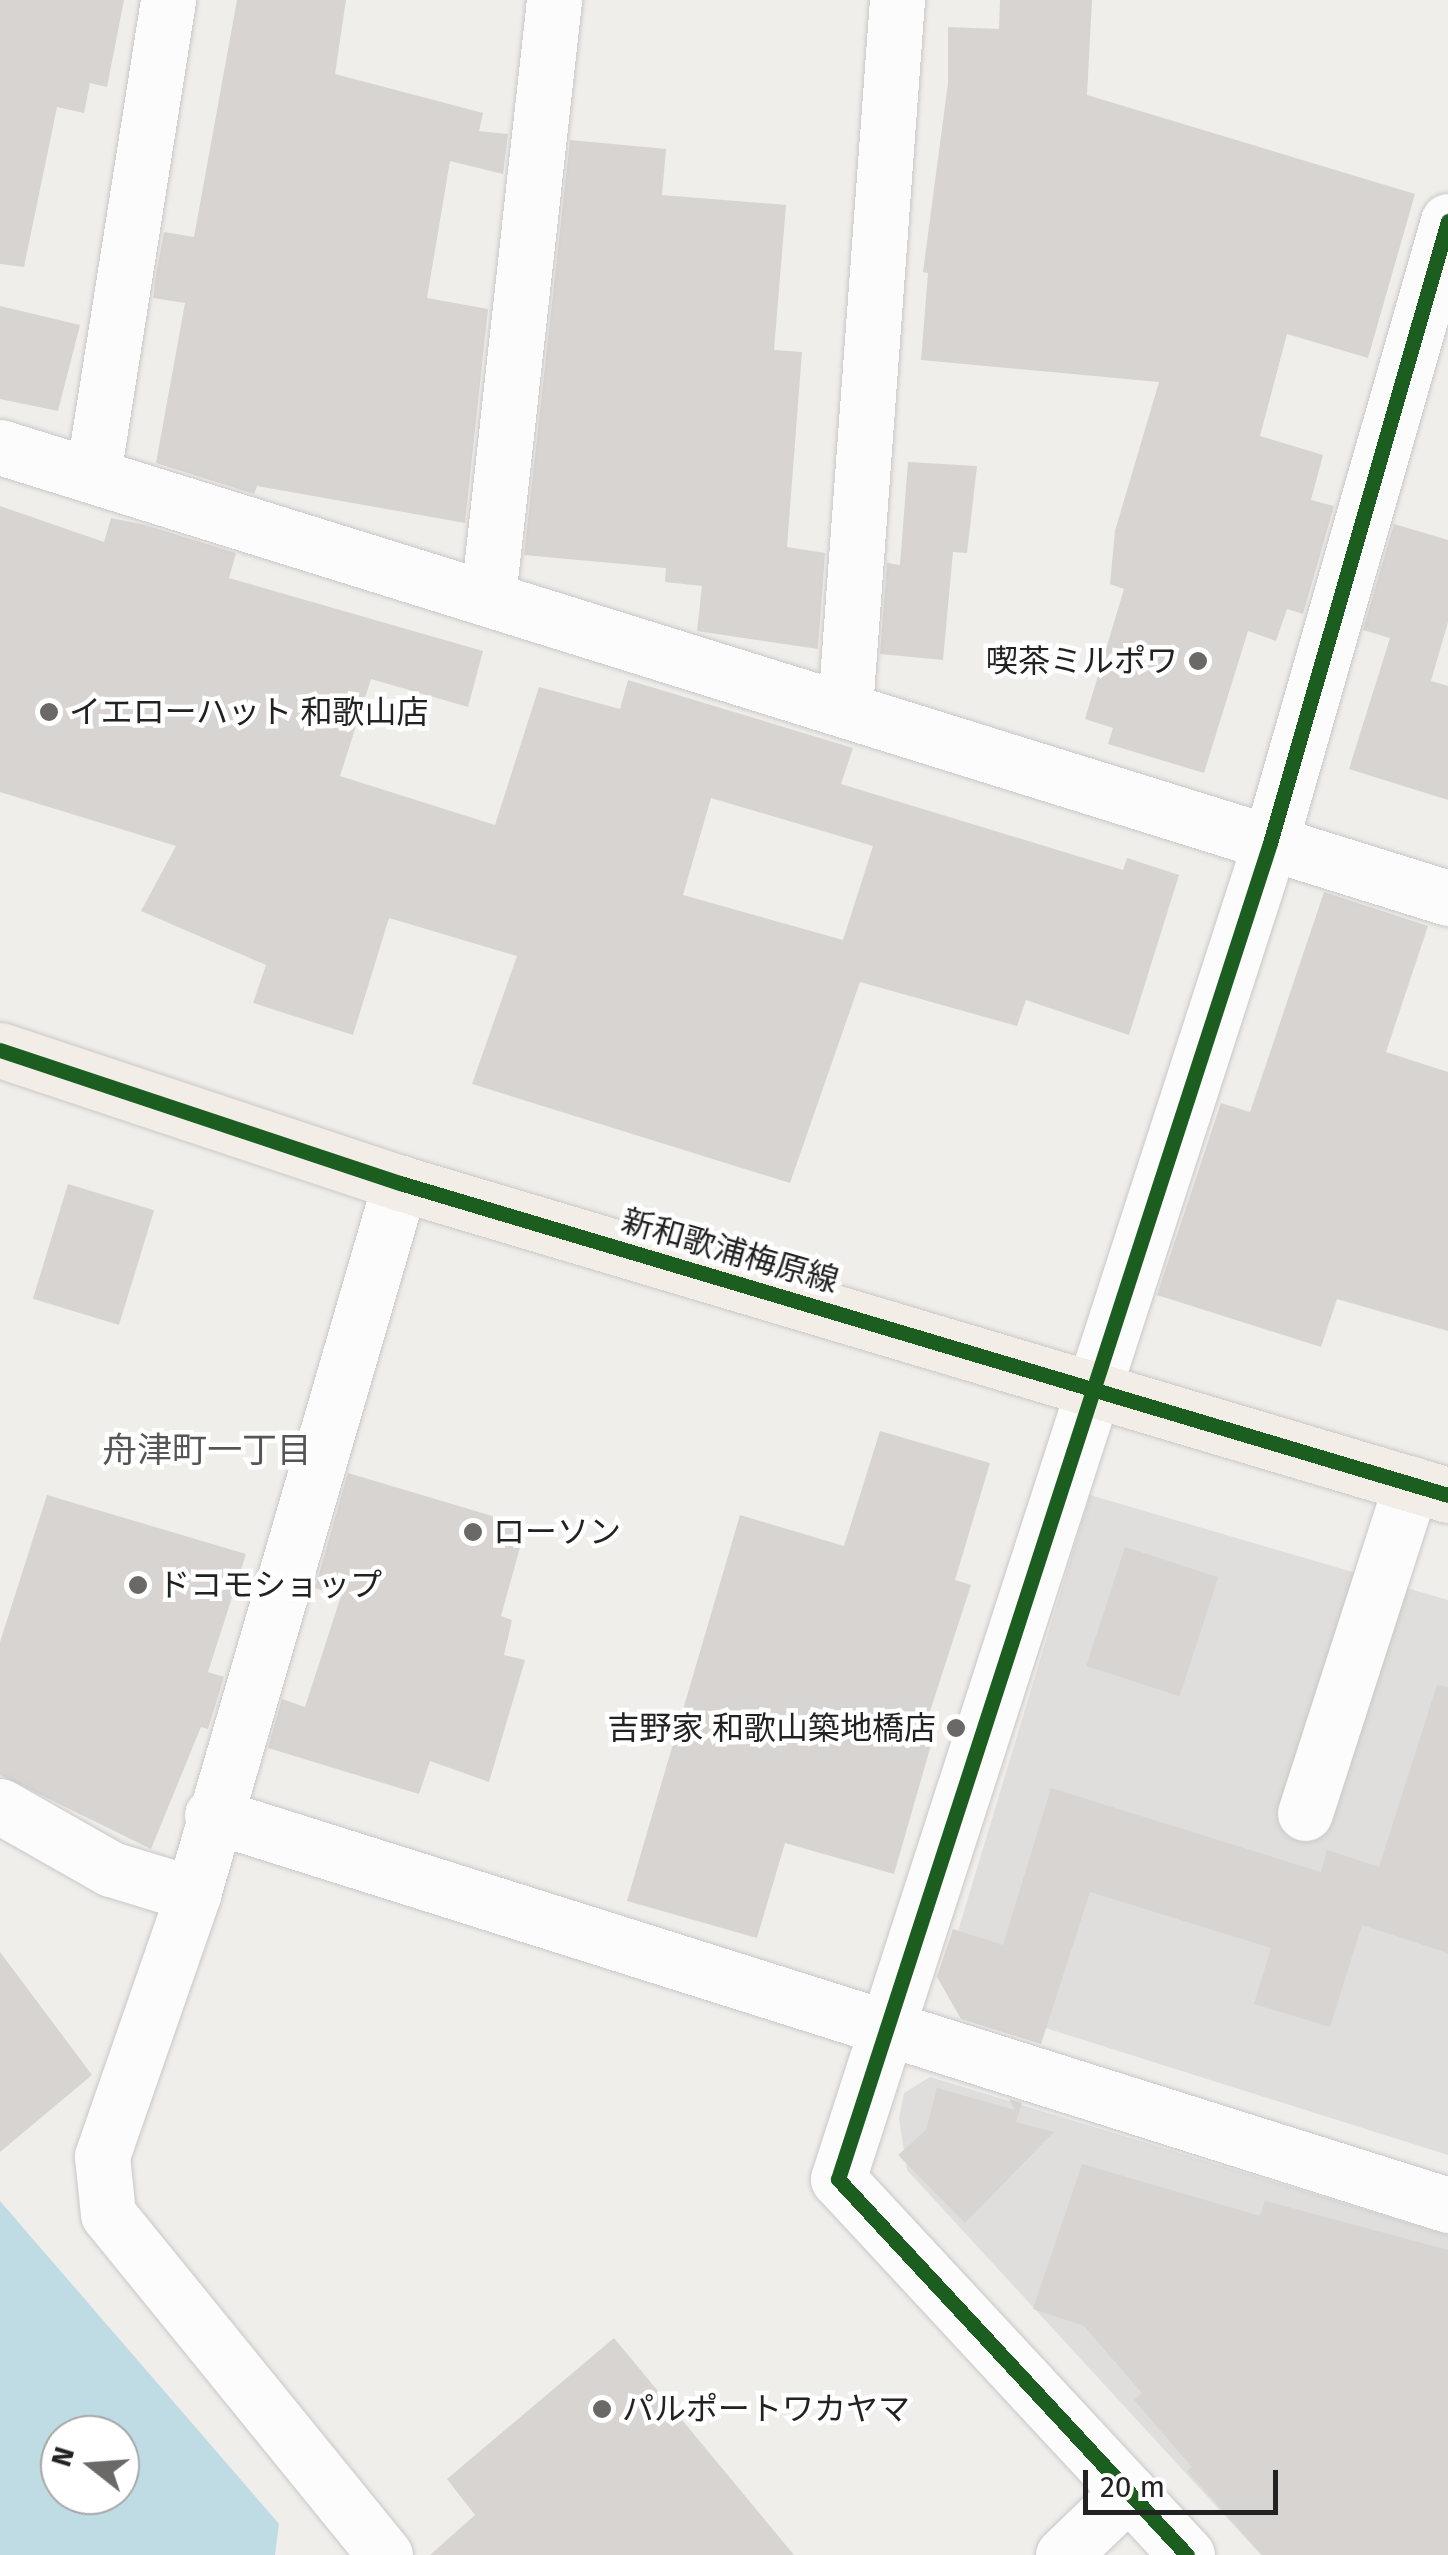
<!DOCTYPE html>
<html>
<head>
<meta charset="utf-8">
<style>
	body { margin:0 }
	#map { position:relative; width:1448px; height:2555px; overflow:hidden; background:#f0eeeb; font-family:"Fira Sans","Noto Sans JP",sans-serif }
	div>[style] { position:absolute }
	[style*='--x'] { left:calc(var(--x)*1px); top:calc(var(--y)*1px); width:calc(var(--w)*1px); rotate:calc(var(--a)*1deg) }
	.residential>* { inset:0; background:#dfdedc }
	.water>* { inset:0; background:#bfdbe3 }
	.building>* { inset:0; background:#d7d4d2; transform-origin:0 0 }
	.roads { filter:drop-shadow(0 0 2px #c9c8c7) drop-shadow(0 0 2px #c9c8c7) }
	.minor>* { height:55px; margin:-27.5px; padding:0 27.5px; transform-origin:27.5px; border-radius:27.5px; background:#fdfcfc }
	.major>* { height:55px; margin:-27.5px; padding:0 27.5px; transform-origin:27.5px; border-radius:27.5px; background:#f3ede7 }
	.cycleway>* { height:15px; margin:-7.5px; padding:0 7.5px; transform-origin:7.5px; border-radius:7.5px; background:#1b5e20 }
	.dots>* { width:28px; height:28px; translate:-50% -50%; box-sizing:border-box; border:5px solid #fff; border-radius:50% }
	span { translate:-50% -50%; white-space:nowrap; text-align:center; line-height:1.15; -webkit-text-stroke:9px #fff; paint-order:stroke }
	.poi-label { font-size:32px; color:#222 }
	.right { translate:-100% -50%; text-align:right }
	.left { translate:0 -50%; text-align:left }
	.street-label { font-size:32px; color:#222 }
	.neighbourhood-label { font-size:35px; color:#555 }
	.north { position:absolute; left:40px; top:2415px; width:100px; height:100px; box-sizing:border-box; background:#fff; border:2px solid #a7a7a7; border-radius:50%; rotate:287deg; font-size:28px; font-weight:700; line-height:40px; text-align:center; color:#222 }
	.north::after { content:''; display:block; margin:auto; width:35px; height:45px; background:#6a6968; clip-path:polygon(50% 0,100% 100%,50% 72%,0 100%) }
	.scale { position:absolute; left:1083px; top:2470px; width:195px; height:45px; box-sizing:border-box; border:5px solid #222; border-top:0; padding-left:12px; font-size:30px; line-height:35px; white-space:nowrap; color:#222; -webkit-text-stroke:8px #fff; paint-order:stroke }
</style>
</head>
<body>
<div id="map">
	<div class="residential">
		<div style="clip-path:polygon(1090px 1495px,1448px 1600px,1448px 2155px,960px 2001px,945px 1974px)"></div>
		<div style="clip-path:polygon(930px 2077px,1448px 2235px,1448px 2555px,1261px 2555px,907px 2170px,899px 2119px,904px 2093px)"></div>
	</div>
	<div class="water">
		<div style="clip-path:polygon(evenodd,0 2201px,279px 2524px,275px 2555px,0 2555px,0 2201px,60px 2435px,120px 2435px,120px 2495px,60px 2495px,60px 2435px)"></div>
	</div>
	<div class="building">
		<div style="clip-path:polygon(0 0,124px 0,107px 87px,90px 83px,84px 113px,57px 107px,24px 267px,0 264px)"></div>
		<div style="clip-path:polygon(237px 0,346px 0,335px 74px,483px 113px,479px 131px,508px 134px,503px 174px,450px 161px,427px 298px,488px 309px,465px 523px,257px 486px,254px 494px,156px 463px,185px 303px,153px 298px,157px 269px,164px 232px,194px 237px)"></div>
		<div style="clip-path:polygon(1000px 0,1092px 0,1087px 95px,1415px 194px,1368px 358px,1287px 334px,1260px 436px,1323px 455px,1311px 500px,1334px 506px,1303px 614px,1287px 609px,1276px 641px,1248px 631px,1204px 773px,1108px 744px,1113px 728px,1085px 719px,1124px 589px,1110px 584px,1115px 531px,1159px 382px,921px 360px,928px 273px,923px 272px,948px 83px,948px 27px,999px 29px)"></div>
		<div style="clip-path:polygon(570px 140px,666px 149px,662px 195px,786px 205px,774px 350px,802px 352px,787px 547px,825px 553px,818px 649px,697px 631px,702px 586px,665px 582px,666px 568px,524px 555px)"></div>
		<div style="clip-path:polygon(0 306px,80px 325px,58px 411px,0 399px)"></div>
		<div style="clip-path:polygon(908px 462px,977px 466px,967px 553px,953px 552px,943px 660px,880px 654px,887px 563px,900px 565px)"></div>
		<div style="clip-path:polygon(evenodd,0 506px,104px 542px,111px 518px,145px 525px,236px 553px,229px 578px,483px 651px,468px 707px,371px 679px,340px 776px,495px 825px,539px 687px,620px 709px,628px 680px,853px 748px,841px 784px,1123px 870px,1127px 858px,1179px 875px,1129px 1035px,1026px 1000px,1017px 1026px,860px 982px,790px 1183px,472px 1084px,517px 956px,389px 918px,353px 1035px,253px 1003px,266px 965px,141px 911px,176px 846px,0 792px,0 506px,711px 798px,873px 846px,843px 940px,683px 895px,711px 798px)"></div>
		<div style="clip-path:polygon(1394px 524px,1448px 540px,1448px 622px,1431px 681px,1448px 686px,1448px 800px,1349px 769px,1390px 638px,1363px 630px)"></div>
		<div style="clip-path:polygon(1324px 892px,1428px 926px,1386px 1052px,1448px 1072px,1448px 1331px,1337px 1299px,1321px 1347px,1157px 1295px,1221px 1103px,1250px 1112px)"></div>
		<div style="left:68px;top:1184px;width:90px;height:120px;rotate:17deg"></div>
		<div style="clip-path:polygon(880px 1431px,990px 1463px,955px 1580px,971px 1585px,920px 1742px,931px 1745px,894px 1874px,785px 1843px,757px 1938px,627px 1901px,740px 1515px,844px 1546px)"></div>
		<div style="clip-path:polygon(348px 1473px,526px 1526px,501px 1616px,512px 1620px,504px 1655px,525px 1660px,489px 1782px,430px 1761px,419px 1794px,268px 1748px,282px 1699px,305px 1707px,341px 1596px,315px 1588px)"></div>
		<div style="clip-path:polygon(47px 1495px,246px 1554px,208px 1672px,224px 1677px,208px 1729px,201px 1727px,151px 1849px,0 1775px,0 1642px)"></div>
		<div style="left:1125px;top:1547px;width:98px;height:125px;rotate:18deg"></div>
		<div style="clip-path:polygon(1437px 1685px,1448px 1687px,1448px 1953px,1362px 1925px,1330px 2027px,1254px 2004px,1271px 1948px,1090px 1892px,1041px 2044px,961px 2019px,937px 1977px,953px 1929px,1003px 1945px,1051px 1788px,1321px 1872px,1327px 1850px,1379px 1867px)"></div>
		<div style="clip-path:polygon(0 1952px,92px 2075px,0 2152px)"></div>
		<div style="clip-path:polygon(937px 2088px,1015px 2110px,1009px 2099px,1022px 2103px,1016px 2122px,1054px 2132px,965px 2223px,898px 2155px,926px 2130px)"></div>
		<div style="clip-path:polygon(1082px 2164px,1260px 2216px,1265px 2201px,1448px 2250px,1448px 2555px,1262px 2555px,1187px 2471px,1192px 2467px,1134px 2400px,1142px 2393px,1084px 2326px,1033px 2309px)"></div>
		<div style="clip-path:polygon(614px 2338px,794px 2555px,430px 2555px,475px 2515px,447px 2479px)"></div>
	</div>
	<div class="roads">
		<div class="minor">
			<div style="--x:0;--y:447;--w:1517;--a:17.3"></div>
			<div style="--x:93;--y:474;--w:480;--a:-81"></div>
			<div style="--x:488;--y:597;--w:601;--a:-83.69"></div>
			<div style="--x:845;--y:708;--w:710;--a:-85.8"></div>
			<div style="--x:0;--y:1806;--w:128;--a:29.6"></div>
			<div style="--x:111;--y:1869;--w:86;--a:17"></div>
			<div style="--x:1305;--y:1813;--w:346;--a:-72.1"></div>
			<div style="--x:212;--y:1815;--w:1296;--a:17.51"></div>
			<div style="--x:385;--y:2555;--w:439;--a:-129.1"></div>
			<div style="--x:108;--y:2214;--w:58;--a:-95.9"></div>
			<div style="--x:102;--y:2156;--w:277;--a:-70.8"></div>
			<div style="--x:193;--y:1894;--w:741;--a:-73.77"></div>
			<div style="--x:1063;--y:2555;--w:91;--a:-44.1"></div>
			<div style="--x:1187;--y:2555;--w:513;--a:-132.87"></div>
			<div style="--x:838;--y:2179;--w:1404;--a:-72.08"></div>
			<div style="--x:1270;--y:843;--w:647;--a:-74.03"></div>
		</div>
		<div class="major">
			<div style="--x:0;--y:1050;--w:422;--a:18.4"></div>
			<div style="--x:400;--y:1183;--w:1093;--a:16.58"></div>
		</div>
	</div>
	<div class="cycleway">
		<div style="--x:0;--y:1050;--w:422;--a:18.4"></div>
		<div style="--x:400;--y:1183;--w:1093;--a:16.58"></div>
		<div style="--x:1187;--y:2555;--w:513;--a:-132.87"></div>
		<div style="--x:838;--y:2179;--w:1404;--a:-72.08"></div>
		<div style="--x:1270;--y:843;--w:647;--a:-74.03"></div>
	</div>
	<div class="dots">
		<div style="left:1198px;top:661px;background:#6a6968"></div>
		<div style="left:49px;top:712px;background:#6a6968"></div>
		<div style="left:473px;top:1532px;background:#6a6968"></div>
		<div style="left:138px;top:1585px;background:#6a6968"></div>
		<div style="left:956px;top:1728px;background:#6a6968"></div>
		<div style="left:602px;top:2409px;background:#6a6968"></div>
	</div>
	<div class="poi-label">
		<span class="right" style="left:1178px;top:661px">喫茶ミルポワ</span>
		<span class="left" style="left:69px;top:712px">イエローハット 和歌山店</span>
		<span class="left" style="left:493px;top:1532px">ローソン</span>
		<span class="left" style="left:158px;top:1585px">ドコモショップ</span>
		<span class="right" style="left:936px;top:1728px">吉野家 和歌山築地橋店</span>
		<span class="left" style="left:622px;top:2409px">パルポートワカヤマ</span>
	</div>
	<div class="street-label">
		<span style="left:730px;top:1251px;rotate:16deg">新和歌浦梅原線</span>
	</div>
	<div class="neighbourhood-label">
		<span style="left:207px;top:1450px">舟津町一丁目</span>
	</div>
	<div class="north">N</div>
	<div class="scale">20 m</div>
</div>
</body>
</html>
